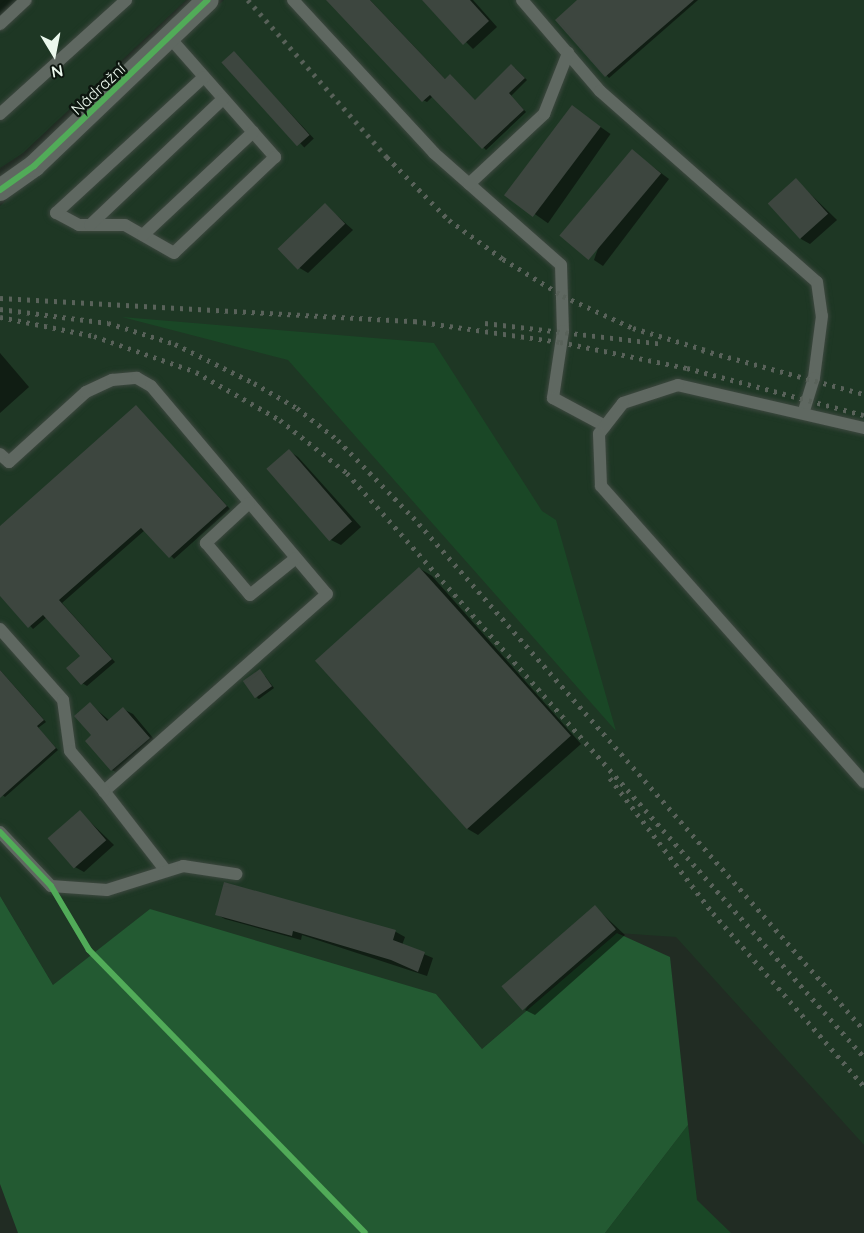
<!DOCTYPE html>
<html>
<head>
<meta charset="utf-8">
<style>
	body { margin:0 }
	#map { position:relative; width:864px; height:1233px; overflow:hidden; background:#212c23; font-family:Quicksand,sans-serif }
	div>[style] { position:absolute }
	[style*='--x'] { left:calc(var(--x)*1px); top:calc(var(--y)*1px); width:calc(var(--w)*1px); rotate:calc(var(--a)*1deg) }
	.built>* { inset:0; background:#1e3724 }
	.green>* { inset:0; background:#1a4726 }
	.forest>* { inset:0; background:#235a32 }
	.shadow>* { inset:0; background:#0007; transform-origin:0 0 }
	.building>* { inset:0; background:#3d463f; transform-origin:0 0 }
	.roads { filter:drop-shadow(0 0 2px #3e4840) drop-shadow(0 0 2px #3e4840) }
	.lane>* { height:12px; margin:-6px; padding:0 6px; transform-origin:6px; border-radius:6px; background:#5f6861 }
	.street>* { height:22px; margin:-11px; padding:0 11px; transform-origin:11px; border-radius:11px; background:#5f6861 }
	.rail>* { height:4.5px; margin-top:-2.25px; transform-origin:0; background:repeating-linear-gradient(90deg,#59625a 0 3px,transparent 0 9px) }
	.cycleway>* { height:6px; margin:-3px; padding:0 3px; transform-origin:3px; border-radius:3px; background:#51ab58 }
	span { translate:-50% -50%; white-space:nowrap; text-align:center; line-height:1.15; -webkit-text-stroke:5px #0d160f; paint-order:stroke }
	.street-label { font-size:16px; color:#ebf8ed }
	.north { position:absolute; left:24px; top:24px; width:60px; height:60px; -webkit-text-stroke:4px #0d160f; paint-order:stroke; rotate:170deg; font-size:16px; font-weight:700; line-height:24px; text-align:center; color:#ebf8ed }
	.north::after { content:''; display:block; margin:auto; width:21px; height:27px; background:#ebf8ed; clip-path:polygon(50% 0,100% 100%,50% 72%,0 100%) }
</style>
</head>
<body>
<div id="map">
	<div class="built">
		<div style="clip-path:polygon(0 0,186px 0,23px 153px,0 168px)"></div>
		<div style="clip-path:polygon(224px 0,864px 0,864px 1145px,676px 937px,617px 933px,482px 1049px,436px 994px,53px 985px,0 896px,0 206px)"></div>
	</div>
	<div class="green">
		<div style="clip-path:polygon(122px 317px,434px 343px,542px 511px,556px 520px,616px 731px,288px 360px)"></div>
		<div style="clip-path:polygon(688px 1125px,697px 1200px,731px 1233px,605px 1233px)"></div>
	</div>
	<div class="forest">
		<div style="clip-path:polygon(0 896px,53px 985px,150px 909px,436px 994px,482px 1049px,617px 933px,670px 957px,688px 1125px,605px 1233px,18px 1233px,0 1184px)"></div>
	</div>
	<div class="shadow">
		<div style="clip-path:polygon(0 0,30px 0,0 27px)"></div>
		<div style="clip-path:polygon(329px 0,370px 0,446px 80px,476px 101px,515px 68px,527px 80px,511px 96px,526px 112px,486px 150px,433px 96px,427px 102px,423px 100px)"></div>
		<div style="clip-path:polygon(424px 0,473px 0,497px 27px,473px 49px)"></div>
		<div style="clip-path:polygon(579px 0,698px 0,609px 78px,557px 20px)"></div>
		<div style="left:234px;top:53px;width:117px;height:13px;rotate:47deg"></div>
		<div style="left:572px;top:107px;width:47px;height:109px;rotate:35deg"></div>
		<div style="clip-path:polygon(632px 151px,669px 179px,603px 266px,594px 260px)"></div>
		<div style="clip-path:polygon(796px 180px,837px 220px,810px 244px,801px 239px)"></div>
		<div style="clip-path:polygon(325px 205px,353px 230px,308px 273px,298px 267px)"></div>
		<div style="clip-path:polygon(0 353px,29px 387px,0 413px)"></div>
		<div style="clip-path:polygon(136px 407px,230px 509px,174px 559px,145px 530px,62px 603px,115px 662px,87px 686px,82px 683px,82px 656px,47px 617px,33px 629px,0 594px,0 527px)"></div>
		<div style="clip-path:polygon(289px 451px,298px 457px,361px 527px,341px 545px,331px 540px)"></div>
		<div style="clip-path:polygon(419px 568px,432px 576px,581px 744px,478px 835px,466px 828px)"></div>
		<div style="clip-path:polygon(0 670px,46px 722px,38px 728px,58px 750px,5px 797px,0 793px)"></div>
		<div style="clip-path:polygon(265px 676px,274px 688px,259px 699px,257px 698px)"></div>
		<div style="clip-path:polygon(90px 704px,110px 721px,123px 709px,133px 714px,158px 744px,122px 776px,112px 770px,87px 741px,93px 735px)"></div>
		<div style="clip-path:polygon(80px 812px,114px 845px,84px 872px,75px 867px)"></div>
		<div style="clip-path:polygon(225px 884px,396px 932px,405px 937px,402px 945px,433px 958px,427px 976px,302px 935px,301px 940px,225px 919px,216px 914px)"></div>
		<div style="clip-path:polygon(595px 907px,625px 935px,535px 1015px,525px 1010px)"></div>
	</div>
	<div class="building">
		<div style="clip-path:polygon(326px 0,370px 0,445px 79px,450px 74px,475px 100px,511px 64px,525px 78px,509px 93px,524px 110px,482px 149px,430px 95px,422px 102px)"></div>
		<div style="clip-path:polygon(422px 0,470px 0,489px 21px,463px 45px)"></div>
		<div style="clip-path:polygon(577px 0,694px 0,605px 77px,555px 20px)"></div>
		<div style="left:234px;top:51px;width:113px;height:17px;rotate:48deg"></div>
		<div style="left:572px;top:105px;width:36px;height:113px;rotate:37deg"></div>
		<div style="left:632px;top:149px;width:38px;height:113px;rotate:40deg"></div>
		<div style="left:796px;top:178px;width:48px;height:38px;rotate:48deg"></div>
		<div style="left:325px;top:203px;width:29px;height:66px;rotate:46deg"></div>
		<div style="clip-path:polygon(136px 405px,227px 506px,169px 558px,141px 528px,59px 600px,112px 659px,81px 685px,66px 668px,80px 656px,43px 615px,28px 628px,0 596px,0 526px)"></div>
		<div style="left:289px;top:449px;width:96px;height:30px;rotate:49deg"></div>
		<div style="left:419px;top:567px;width:227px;height:140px;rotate:48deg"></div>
		<div style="left:260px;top:669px;width:21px;height:21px;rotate:55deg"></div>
		<div style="clip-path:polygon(0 670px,44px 720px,37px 726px,56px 748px,0 798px)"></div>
		<div style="clip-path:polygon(90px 702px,107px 721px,123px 707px,150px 738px,111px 771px,85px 741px,91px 735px,74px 716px)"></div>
		<div style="left:80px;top:810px;width:40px;height:43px;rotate:49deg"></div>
		<div style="clip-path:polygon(224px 882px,396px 930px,393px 940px,425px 952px,418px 972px,391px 960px,293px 931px,292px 936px,215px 915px)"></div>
		<div style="left:595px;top:905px;width:32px;height:124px;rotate:49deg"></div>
	</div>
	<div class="roads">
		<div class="lane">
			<div style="--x:293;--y:0;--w:208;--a:47.3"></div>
			<div style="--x:434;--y:153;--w:169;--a:41.4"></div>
			<div style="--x:561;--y:265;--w:66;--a:88.3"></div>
			<div style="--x:563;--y:331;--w:68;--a:98.5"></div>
			<div style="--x:553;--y:398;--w:59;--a:28.3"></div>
			<div style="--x:522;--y:0;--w:120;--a:49.4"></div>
			<div style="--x:600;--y:91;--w:289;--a:41.4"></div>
			<div style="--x:817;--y:282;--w:34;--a:82"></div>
			<div style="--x:822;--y:316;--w:63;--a:97.4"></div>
			<div style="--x:814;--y:378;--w:34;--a:107"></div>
			<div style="--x:0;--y:24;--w:35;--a:-43"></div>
			<div style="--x:170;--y:38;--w:159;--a:48.6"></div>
			<div style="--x:275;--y:157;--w:139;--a:136.5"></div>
			<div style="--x:174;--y:253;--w:56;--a:-150.3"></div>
			<div style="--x:125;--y:225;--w:46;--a:180"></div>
			<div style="--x:79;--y:225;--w:26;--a:-152"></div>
			<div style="--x:56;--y:213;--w:201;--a:-42.6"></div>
			<div style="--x:0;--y:114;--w:170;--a:-42.1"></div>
			<div style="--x:469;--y:184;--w:103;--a:-43"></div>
			<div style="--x:544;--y:114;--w:66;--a:-68.5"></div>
			<div style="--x:90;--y:225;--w:183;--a:-43.5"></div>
			<div style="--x:143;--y:235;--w:151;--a:-43.1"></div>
			<div style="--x:864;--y:428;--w:191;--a:-167"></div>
			<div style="--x:678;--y:385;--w:58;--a:161.9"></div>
			<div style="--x:623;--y:403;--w:39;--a:128"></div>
			<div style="--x:599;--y:434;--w:52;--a:87.8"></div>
			<div style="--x:601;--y:486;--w:396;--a:48.4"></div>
			<div style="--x:0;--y:454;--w:12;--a:42"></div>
			<div style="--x:9;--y:462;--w:104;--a:-42.3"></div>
			<div style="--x:86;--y:392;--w:29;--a:-25"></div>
			<div style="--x:112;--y:380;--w:25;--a:-5"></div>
			<div style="--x:137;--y:378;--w:16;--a:30"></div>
			<div style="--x:151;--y:386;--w:272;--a:49.8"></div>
			<div style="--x:327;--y:594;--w:298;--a:138.5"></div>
			<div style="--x:104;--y:791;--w:101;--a:52.2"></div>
			<div style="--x:249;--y:503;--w:59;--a:137.1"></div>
			<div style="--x:206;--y:543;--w:68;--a:49.8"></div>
			<div style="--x:250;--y:595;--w:59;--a:-38.8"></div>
			<div style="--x:0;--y:629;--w:95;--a:48.4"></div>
			<div style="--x:63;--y:700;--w:51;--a:82.2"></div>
			<div style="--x:70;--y:751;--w:52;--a:49.6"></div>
			<div style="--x:0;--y:832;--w:74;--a:46.6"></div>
			<div style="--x:51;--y:886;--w:56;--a:4.1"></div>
			<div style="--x:107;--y:890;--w:80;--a:-17.5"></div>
			<div style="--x:183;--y:866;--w:54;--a:8.6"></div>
		</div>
		<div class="street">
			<div style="--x:0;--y:190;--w:42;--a:-35.2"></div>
			<div style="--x:34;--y:166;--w:240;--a:-43.7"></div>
		</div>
	</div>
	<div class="rail">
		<div style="--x:248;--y:0;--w:210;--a:48.5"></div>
		<div style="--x:387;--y:157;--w:88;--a:45.5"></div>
		<div style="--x:449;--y:220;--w:67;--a:35.8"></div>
		<div style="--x:503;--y:259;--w:70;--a:31.7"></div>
		<div style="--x:563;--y:296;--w:77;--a:24.6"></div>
		<div style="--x:633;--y:328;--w:79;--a:16.8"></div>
		<div style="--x:0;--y:298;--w:415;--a:3.2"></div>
		<div style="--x:414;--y:321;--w:148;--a:8.2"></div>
		<div style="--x:560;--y:342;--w:130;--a:11.6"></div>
		<div style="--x:687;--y:368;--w:183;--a:14.9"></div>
		<div style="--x:0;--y:309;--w:109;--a:7.4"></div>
		<div style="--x:108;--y:323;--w:70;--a:17.4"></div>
		<div style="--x:175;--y:344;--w:88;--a:26.3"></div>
		<div style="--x:254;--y:383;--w:50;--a:30.2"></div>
		<div style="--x:297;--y:408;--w:52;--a:38"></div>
		<div style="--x:338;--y:440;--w:107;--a:45.8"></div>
		<div style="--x:413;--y:517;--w:683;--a:48.68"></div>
		<div style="--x:0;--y:317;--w:96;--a:11.4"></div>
		<div style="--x:94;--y:336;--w:108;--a:19.4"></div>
		<div style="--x:196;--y:372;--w:97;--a:29.7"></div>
		<div style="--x:280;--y:420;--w:85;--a:38.3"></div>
		<div style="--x:347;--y:473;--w:780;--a:48.48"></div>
		<div style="--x:485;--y:323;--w:179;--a:6.7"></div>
		<div style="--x:702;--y:350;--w:168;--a:15.2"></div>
		<div style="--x:610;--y:778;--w:170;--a:52.7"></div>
		<div style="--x:713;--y:913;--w:230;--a:48.9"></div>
	</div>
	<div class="cycleway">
		<div style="--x:0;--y:190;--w:42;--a:-35.2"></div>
		<div style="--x:34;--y:166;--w:240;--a:-43.7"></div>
		<div style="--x:0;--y:832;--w:74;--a:46.6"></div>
		<div style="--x:51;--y:886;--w:74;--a:59.3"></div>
		<div style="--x:89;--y:950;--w:395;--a:45.7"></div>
	</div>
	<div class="street-label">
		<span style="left:98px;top:89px;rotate:-43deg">Nádražní</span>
	</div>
	<div class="north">N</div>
</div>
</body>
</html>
